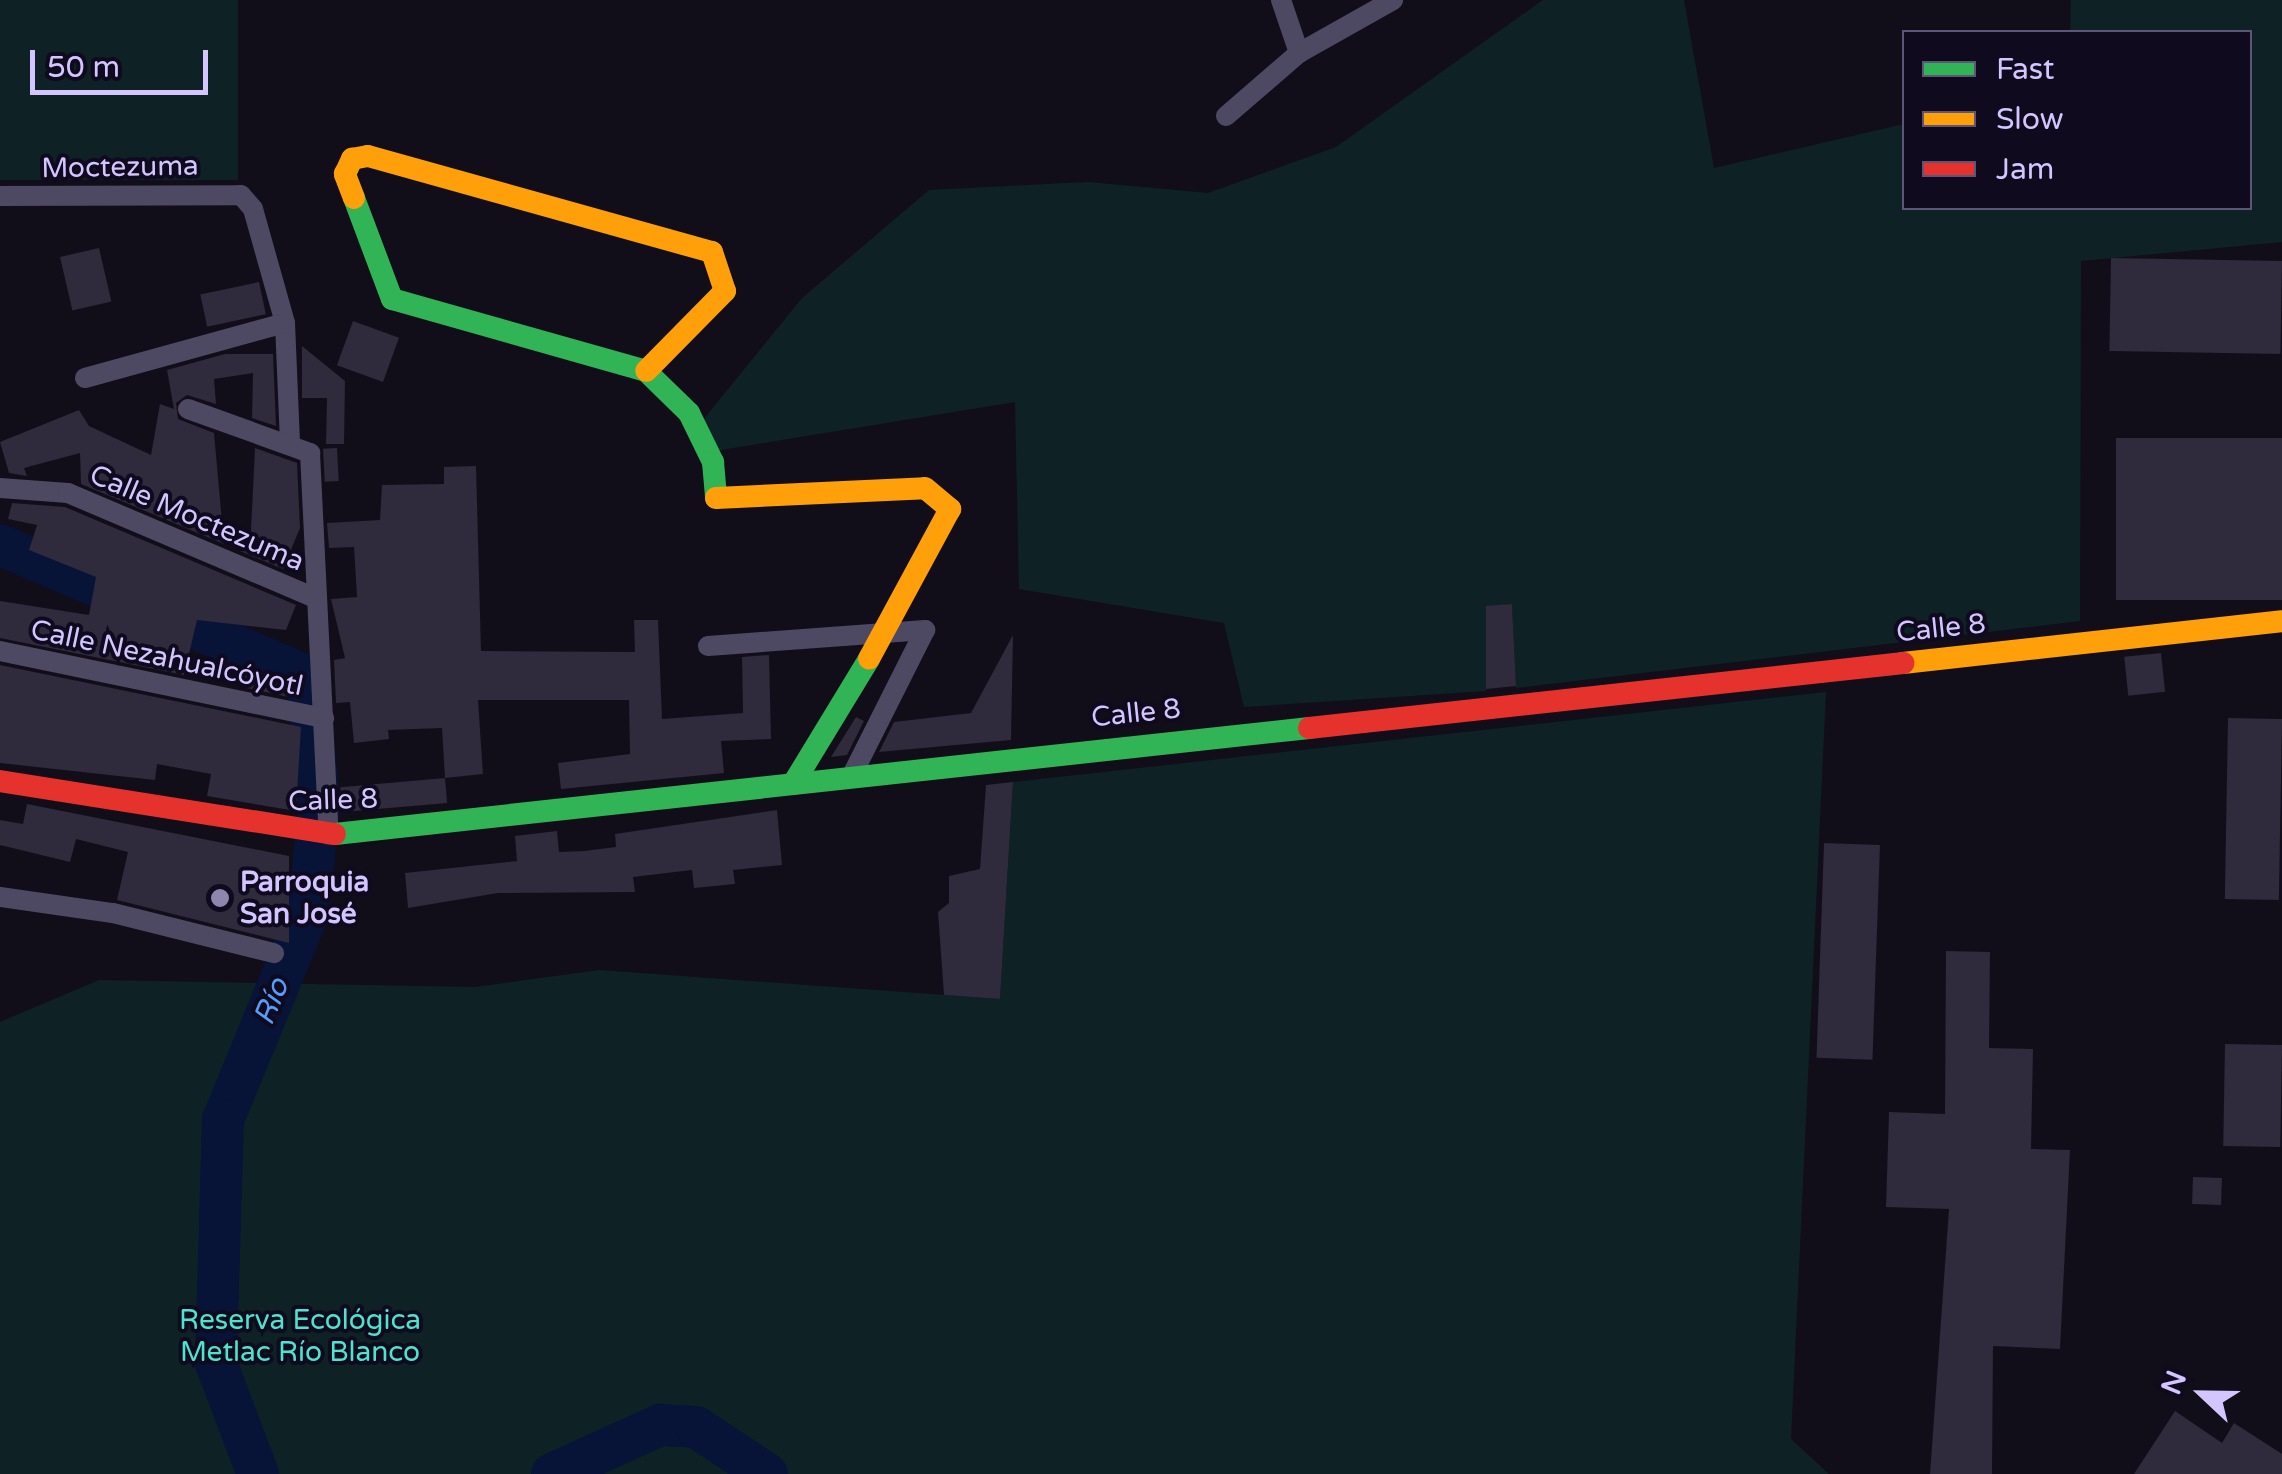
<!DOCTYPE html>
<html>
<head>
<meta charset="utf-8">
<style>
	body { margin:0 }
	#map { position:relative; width:2282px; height:1474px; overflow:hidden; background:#110e19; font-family:"Varela Round",sans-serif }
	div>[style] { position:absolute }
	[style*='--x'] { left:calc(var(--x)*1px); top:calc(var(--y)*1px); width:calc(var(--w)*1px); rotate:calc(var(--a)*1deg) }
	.green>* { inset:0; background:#0e2225; transform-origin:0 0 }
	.river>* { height:42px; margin:-21px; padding:0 21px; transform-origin:21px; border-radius:21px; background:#071337 }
	.building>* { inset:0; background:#2f2a3c; transform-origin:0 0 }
	.street>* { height:20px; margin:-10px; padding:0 10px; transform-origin:10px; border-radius:10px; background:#4d4962 }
	.fast>* { height:22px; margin:-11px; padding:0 11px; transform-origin:11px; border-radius:11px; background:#30b455 }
	.slow>* { height:22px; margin:-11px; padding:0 11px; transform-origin:11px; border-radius:11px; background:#ff9f0a }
	.jam>* { height:22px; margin:-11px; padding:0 11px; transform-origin:11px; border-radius:11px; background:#e5322d }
	.dots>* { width:28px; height:28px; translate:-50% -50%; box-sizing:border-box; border:5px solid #0f0a1d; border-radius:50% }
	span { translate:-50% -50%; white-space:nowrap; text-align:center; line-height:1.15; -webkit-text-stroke:8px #0f0a1d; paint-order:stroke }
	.street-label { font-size:28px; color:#d3c6ff }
	.poi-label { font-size:28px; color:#d3c6ff; font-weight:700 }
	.left { translate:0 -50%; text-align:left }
	.park-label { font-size:28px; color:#4de4cf }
	.water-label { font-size:30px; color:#549dff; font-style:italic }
	.legend { position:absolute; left:1902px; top:30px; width:350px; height:180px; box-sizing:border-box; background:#0f0a1d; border:2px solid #5d5577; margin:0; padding:12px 18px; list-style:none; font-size:30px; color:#d3c6ff }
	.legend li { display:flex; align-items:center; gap:20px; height:50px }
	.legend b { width:50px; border:2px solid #5d5577 }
	.north { position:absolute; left:2152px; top:1344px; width:100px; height:100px; -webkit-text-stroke:8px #0f0a1d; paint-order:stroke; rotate:292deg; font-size:28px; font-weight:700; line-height:40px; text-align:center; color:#d3c6ff }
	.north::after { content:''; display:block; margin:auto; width:35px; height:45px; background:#d3c6ff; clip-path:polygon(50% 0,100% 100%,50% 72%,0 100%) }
	.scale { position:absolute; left:30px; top:50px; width:178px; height:45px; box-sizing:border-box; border:5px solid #d3c6ff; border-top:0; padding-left:12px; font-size:30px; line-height:35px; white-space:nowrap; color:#d3c6ff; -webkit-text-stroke:8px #0f0a1d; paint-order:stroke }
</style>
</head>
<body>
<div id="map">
	<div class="green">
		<div style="left:0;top:0;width:238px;height:180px"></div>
		<div style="clip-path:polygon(1543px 0,1684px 0,1714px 168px,1904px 124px,1904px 208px,2250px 208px,2250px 32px,2070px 32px,2071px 0,2282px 0,2282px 242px,2081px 261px,2080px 621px,1516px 688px,1512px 604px,1486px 607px,1486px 691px,1244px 707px,1224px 623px,1019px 589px,1015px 402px,715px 451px,703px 420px,802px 298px,929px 190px,1088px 182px,1208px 193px,1336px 147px)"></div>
		<div style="clip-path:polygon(1826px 692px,1791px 1439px,1829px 1474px,0 1474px,0 1022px,99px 980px,475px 987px,599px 970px,1000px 999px,1013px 782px)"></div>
	</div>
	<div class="river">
		<div style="--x:0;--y:545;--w:334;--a:23.1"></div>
		<div style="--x:307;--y:676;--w:127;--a:84.6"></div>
		<div style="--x:319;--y:802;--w:109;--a:95.2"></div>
		<div style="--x:309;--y:911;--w:226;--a:112.4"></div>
		<div style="--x:223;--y:1120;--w:243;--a:91.7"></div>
		<div style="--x:216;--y:1363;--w:119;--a:69.3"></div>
		<div style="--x:552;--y:1474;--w:119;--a:-24.4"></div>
		<div style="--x:660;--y:1425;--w:36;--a:3"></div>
		<div style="--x:696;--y:1427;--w:85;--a:33.5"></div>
	</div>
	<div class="building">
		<div style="left:99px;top:248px;width:55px;height:40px;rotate:77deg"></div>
		<div style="left:2111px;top:258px;width:171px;height:93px;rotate:1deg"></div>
		<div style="left:259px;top:282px;width:33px;height:60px;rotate:78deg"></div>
		<div style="left:353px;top:321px;width:49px;height:47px;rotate:20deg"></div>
		<div style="clip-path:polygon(302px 346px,345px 381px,344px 444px,326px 444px,327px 398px,302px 398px)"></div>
		<div style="clip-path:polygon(225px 354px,273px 354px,276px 426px,252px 418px,253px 373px,214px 379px,216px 404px,187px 395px,176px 403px,178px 419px,214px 433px,224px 544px,81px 484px,80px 453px,24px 468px,27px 476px,9px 473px,0 442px,79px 410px,89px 426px,151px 455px,160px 404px,174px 409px,167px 370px)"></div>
		<div style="left:2282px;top:438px;width:162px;height:166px;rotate:90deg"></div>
		<div style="clip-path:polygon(255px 448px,297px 463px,300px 528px,283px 569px,240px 551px,250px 551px)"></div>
		<div style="left:337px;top:448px;width:33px;height:14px;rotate:87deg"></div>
		<div style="clip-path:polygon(476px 466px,481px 651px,635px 652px,634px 620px,658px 620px,662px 719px,743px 713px,742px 657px,769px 655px,771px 739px,721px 741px,724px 773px,561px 789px,558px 763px,630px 754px,629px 700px,478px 700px,483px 774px,445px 778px,442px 728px,388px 730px,389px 739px,354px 743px,350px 702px,336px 703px,334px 660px,345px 658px,331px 599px,357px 597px,354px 547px,329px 548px,327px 523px,380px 520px,382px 485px,444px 484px,444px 467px)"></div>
		<div style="clip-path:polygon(12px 503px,65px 507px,296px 605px,286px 630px,197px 620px,184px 675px,0 638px,0 601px,89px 615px,96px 577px,29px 550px,37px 525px,8px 519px)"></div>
		<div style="clip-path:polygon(1512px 604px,1516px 686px,1486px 689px,1486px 606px)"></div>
		<div style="clip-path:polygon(1013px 635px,1011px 740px,879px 752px,894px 722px,971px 713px)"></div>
		<div style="left:2161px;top:653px;width:39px;height:37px;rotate:84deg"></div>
		<div style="clip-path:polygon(0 665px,301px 727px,296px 811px,207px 796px,211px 774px,157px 764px,155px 780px,0 763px)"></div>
		<div style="clip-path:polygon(245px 675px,298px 689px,298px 699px,242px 687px)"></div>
		<div style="clip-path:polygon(856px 717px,864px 721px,847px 755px,831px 757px)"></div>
		<div style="left:2228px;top:718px;width:54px;height:181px;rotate:1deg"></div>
		<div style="left:445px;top:778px;width:25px;height:105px;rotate:85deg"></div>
		<div style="clip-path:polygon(1013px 782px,1000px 999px,944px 995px,938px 912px,949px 903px,949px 876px,980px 869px,986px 785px)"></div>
		<div style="clip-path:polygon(27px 804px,289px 856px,289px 943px,117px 900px,128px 852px,76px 839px,70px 862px,0 845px,0 820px,23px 824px)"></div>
		<div style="clip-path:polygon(777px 810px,782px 865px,733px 870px,735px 884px,694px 888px,692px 870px,633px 877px,635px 892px,498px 893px,408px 908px,405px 873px,517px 861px,515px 836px,557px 831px,559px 852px,584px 851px,616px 847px,615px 834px)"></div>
		<div style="left:1824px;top:843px;width:56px;height:215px;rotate:2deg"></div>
		<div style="clip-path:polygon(1946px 951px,1990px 952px,1989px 1048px,2033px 1049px,2031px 1149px,2070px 1150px,2060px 1349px,1993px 1346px,1992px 1474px,1930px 1474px,1949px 1209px,1886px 1207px,1889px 1112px,1945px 1114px)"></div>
		<div style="left:2225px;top:1044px;width:57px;height:102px;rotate:1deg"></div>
		<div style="left:2193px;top:1177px;width:29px;height:27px;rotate:2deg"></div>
		<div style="clip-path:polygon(2175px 1411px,2222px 1443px,2234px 1423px,2282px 1454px,2282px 1474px,2134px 1474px)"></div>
	</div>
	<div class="street">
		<div style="--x:1281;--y:0;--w:56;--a:71.2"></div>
		<div style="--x:1226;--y:116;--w:96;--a:-40.8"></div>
		<div style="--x:1299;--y:53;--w:108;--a:-29.4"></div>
		<div style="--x:0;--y:196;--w:241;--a:-0.2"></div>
		<div style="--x:241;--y:195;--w:18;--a:49"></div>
		<div style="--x:253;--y:209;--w:118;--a:74.3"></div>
		<div style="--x:285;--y:323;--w:120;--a:87.6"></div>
		<div style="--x:85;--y:378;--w:207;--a:-15.4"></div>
		<div style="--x:188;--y:409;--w:130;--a:19.8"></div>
		<div style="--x:310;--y:453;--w:382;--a:87.2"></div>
		<div style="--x:0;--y:488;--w:68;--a:4.2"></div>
		<div style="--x:68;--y:493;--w:266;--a:23"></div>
		<div style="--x:708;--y:646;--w:218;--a:-4.2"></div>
		<div style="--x:925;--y:630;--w:165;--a:116.7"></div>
		<div style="--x:0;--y:651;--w:331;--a:11.7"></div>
		<div style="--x:0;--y:897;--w:114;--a:8.1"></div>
		<div style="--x:113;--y:913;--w:166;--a:14"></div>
	</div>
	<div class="fast">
		<div style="--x:354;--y:198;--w:108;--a:69.4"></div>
		<div style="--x:392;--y:299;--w:264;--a:15.8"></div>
		<div style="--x:646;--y:371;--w:60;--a:44.3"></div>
		<div style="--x:689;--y:413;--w:55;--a:63.9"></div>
		<div style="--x:713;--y:462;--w:36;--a:85"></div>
		<div style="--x:793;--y:784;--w:146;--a:-58.7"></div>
		<div style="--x:335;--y:834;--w:980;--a:-6.21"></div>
	</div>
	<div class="slow">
		<div style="--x:354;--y:198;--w:26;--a:-111"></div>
		<div style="--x:345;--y:174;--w:17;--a:-65"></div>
		<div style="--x:352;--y:159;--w:16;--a:-11"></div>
		<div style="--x:368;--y:156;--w:357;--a:15.6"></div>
		<div style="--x:712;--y:252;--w:41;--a:71.6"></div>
		<div style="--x:725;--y:291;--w:112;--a:134.6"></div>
		<div style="--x:716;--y:498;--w:209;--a:-2.7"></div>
		<div style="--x:925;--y:488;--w:33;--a:40"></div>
		<div style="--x:950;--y:509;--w:170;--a:118.4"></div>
		<div style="--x:1903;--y:663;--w:381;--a:-6.3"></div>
	</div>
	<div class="jam">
		<div style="--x:1309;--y:728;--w:598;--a:-6.24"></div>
		<div style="--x:0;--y:781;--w:339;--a:9"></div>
	</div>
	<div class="dots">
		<div style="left:220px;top:898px;background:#8f86ae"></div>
	</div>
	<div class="street-label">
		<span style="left:120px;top:167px;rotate:-1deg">Moctezuma</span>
		<span style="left:197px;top:518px;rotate:23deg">Calle Moctezuma</span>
		<span style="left:1941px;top:628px;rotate:-6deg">Calle 8</span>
		<span style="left:167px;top:658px;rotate:12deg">Calle Nezahualcóyotl</span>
		<span style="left:1136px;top:713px;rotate:-6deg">Calle 8</span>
		<span style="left:333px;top:800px;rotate:-2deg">Calle 8</span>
	</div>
	<div class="poi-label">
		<span class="left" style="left:240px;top:898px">Parroquia<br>San José</span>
	</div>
	<div class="park-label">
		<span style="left:300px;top:1336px">Reserva Ecológica<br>Metlac Río Blanco</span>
	</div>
	<div class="water-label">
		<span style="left:272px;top:1002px;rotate:-68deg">Río</span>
	</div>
	<ul class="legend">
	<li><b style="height:12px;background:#30b455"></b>Fast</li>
	<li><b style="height:12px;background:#ff9f0a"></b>Slow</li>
	<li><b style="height:12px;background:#e5322d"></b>Jam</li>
	</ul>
	<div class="north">N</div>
	<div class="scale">50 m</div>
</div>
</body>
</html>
